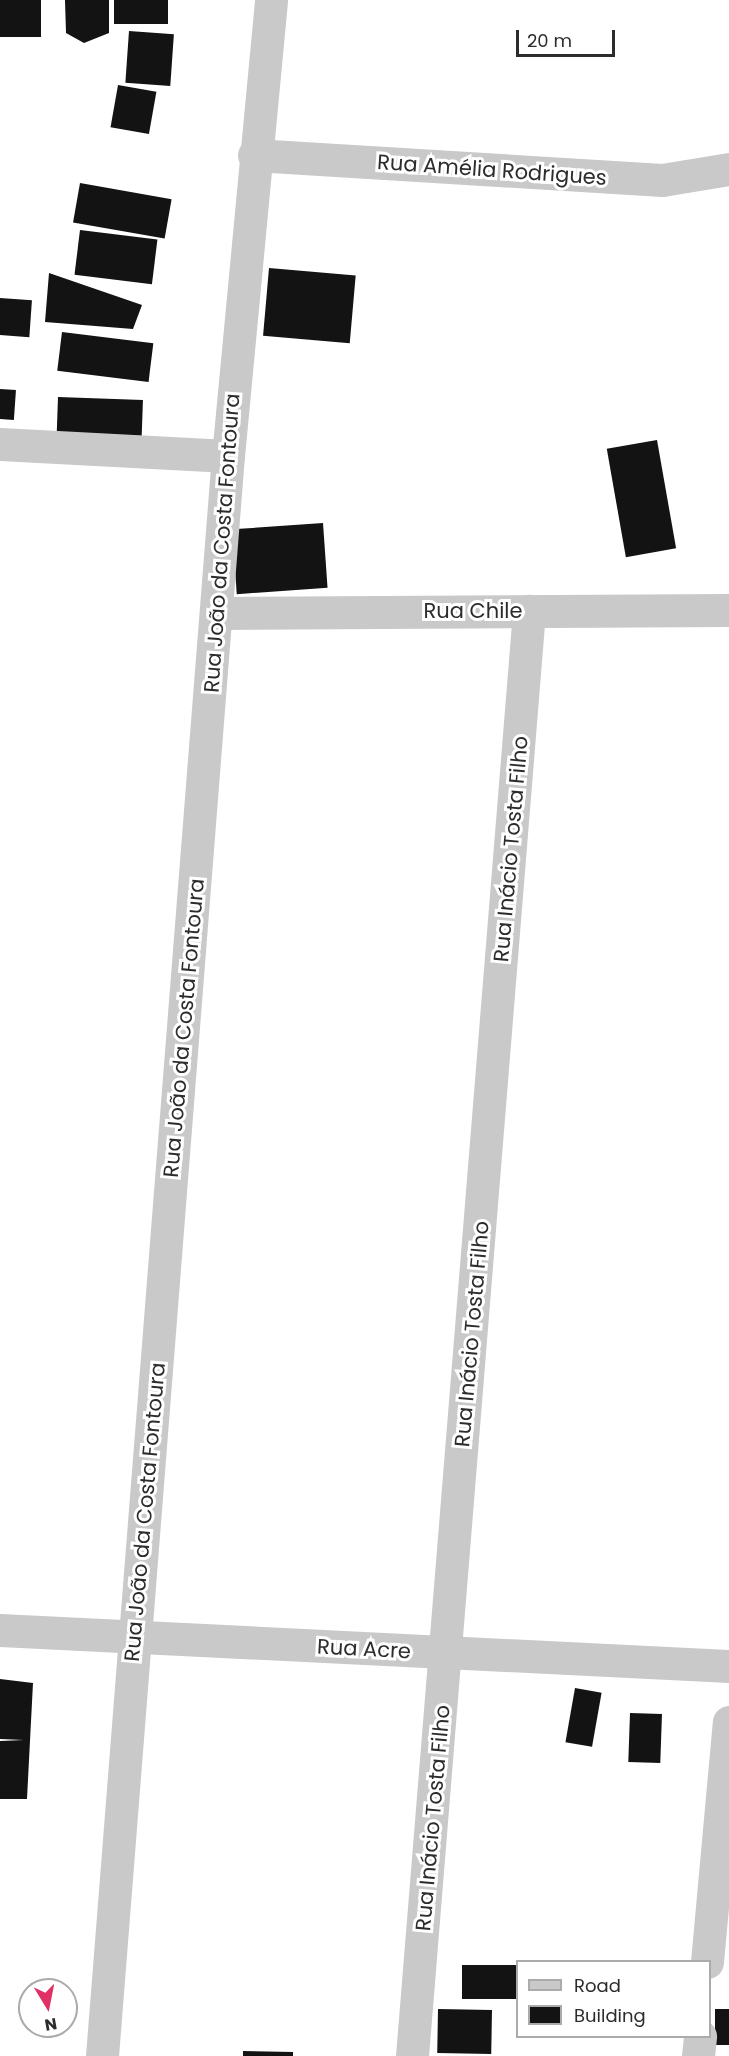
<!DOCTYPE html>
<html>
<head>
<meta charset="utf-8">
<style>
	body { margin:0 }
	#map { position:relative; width:729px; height:2056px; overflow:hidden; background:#fff; font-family:Poppins,sans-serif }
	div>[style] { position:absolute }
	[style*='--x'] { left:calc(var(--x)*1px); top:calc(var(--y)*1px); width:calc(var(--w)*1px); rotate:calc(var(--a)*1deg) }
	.building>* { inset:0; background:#131313; transform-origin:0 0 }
	.street>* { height:33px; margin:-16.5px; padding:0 16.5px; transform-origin:16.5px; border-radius:16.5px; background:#c9c9c9 }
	span { translate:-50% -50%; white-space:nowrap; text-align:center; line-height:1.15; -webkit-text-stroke:6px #fff; paint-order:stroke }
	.street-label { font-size:21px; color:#2c2c2c }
	.legend { position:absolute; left:516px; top:1960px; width:195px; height:78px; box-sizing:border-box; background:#fff; border:2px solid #ababab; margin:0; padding:8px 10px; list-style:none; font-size:18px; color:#2c2c2c }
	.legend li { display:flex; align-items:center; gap:12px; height:30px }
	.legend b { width:30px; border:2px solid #ababab }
	.north { position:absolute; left:18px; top:1978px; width:60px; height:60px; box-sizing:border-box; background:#fff; border:2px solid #ababab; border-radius:50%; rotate:170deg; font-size:16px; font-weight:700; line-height:24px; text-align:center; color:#2c2c2c }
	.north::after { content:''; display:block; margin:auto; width:21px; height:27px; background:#e13066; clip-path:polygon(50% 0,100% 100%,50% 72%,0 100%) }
	.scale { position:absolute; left:516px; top:30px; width:99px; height:27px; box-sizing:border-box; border:3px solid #2c2c2c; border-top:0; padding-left:8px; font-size:18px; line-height:21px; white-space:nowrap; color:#2c2c2c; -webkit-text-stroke:4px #fff; paint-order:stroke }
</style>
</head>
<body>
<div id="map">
	<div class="building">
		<div style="left:0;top:0;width:41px;height:37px"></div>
		<div style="clip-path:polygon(65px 0,109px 0,109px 33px,84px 43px,66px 33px)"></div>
		<div style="left:114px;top:0;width:54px;height:24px"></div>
		<div style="left:129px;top:31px;width:45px;height:52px;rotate:4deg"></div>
		<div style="left:118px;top:85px;width:39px;height:43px;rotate:10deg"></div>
		<div style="left:80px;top:183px;width:93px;height:40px;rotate:10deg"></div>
		<div style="left:80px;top:230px;width:78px;height:45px;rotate:7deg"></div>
		<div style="left:269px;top:268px;width:87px;height:68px;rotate:5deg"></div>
		<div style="clip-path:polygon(49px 273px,142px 305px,133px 329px,45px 322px)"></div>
		<div style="left:0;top:298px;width:32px;height:37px;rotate:4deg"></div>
		<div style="left:62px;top:332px;width:92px;height:39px;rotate:7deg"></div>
		<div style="left:0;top:389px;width:16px;height:30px;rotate:4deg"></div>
		<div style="left:58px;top:397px;width:85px;height:36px;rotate:2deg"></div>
		<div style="left:657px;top:440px;width:110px;height:51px;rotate:80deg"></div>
		<div style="left:323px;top:523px;width:65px;height:91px;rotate:86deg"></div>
		<div style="clip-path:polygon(0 1679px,33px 1683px,27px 1799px,0 1799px,0 1741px,24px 1740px,0 1739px)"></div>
		<div style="left:575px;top:1688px;width:27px;height:55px;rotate:10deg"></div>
		<div style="left:630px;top:1713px;width:32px;height:49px;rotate:2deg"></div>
		<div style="left:518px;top:1965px;width:34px;height:56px;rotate:90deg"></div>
		<div style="left:438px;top:2009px;width:54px;height:44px;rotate:1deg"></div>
		<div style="left:715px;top:2009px;width:14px;height:36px"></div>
		<div style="clip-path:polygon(243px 2051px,293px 2052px,293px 2056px,243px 2056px)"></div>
	</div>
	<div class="street">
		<div style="--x:254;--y:155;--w:409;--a:3.5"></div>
		<div style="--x:662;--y:180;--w:68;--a:-9.3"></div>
		<div style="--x:0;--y:444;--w:228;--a:3"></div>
		<div style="--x:217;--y:613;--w:512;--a:-0.34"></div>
		<div style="--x:0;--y:1630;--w:730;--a:2.83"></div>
		<div style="--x:707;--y:1962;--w:241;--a:-84.8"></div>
		<div style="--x:102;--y:2056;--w:1605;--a:-85.5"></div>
		<div style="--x:228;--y:456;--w:458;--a:-84.6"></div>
		<div style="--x:412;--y:2056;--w:1450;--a:-85.37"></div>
		<div style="--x:698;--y:2056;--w:20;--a:-84"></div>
	</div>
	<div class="street-label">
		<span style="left:492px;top:170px;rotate:4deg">Rua Amélia Rodrigues</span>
		<span style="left:222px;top:543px;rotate:-86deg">Rua João da Costa Fontoura</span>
		<span style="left:473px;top:611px">Rua Chile</span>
		<span style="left:511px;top:849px;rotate:-85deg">Rua Inácio Tosta Filho</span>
		<span style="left:184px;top:1028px;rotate:-85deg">Rua João da Costa Fontoura</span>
		<span style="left:472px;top:1334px;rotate:-85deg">Rua Inácio Tosta Filho</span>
		<span style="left:145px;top:1512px;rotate:-85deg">Rua João da Costa Fontoura</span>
		<span style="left:364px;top:1649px;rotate:3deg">Rua Acre</span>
		<span style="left:433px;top:1818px;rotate:-85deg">Rua Inácio Tosta Filho</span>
	</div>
	<ul class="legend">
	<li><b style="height:8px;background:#c9c9c9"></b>Road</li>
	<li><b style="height:16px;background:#131313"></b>Building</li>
	</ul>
	<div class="north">N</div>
	<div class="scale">20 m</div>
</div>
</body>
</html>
